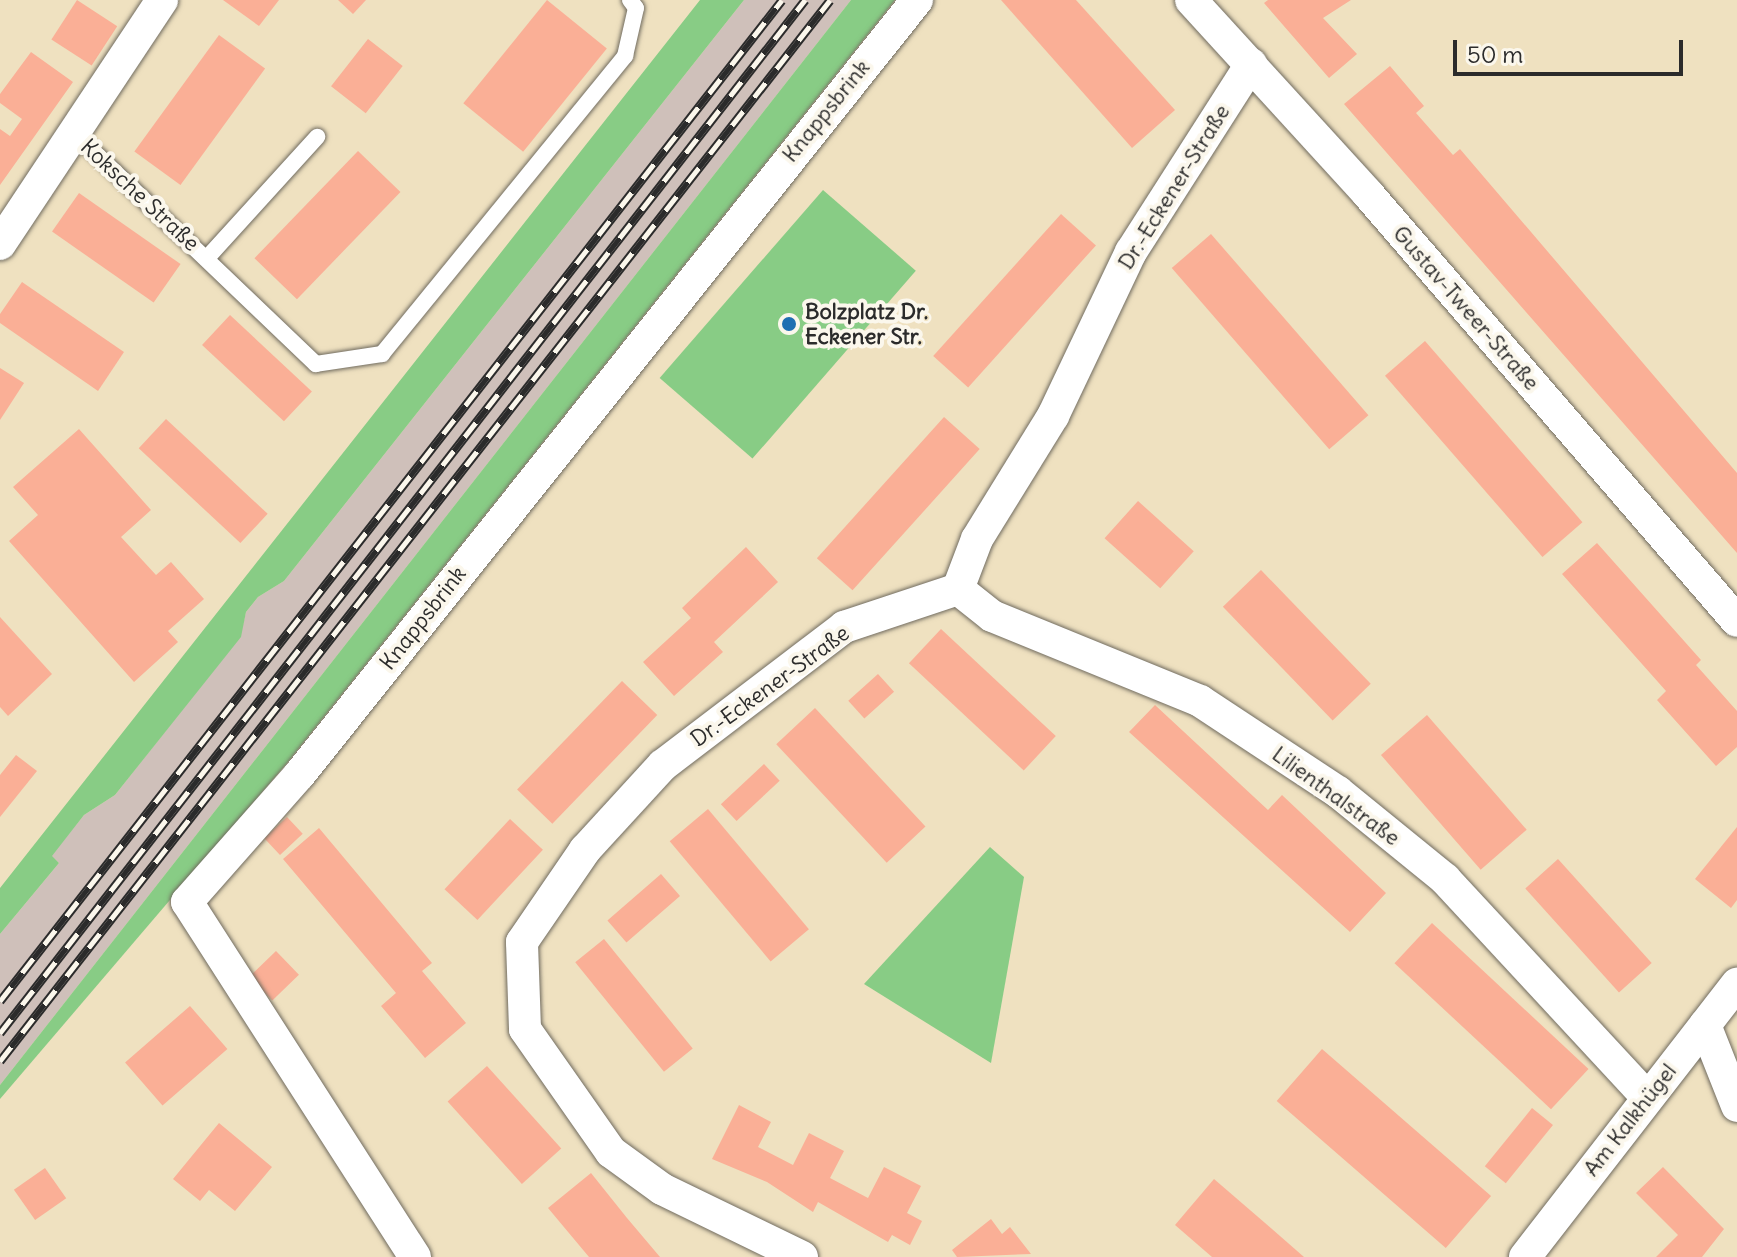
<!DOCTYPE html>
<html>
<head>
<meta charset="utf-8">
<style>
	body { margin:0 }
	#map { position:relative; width:1737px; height:1257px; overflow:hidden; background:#efe1c0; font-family:Delius,sans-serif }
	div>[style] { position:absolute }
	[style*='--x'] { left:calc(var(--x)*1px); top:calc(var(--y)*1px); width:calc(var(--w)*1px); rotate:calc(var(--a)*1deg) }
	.industrial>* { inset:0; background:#cfc0ba }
	.green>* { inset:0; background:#88cc85; transform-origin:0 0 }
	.building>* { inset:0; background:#faaf96; transform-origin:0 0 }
	.roads { filter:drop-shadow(0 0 2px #706b5f) drop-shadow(0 0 2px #706b5f) }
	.lane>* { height:16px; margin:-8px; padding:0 8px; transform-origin:8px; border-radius:8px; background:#fff }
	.street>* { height:32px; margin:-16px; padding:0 16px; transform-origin:16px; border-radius:16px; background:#fff }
	.rail>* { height:9px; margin-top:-4.5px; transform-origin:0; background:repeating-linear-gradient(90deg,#fbf7ec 0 18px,#2b2b2b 0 36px); box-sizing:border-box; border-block:2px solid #2b2b2b }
	.dots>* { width:22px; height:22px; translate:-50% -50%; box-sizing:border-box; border:4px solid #fbf7ec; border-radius:50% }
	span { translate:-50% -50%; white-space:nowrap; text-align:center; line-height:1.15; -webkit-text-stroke:8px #fbf7ec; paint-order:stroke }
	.street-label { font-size:22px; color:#2b2b2b }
	.poi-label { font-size:22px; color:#2b2b2b; font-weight:700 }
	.left { translate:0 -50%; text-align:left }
	.scale { position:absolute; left:1453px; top:40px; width:230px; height:36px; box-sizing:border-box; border:4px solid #2b2b2b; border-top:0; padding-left:10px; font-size:24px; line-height:28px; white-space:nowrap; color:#2b2b2b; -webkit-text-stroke:6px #fbf7ec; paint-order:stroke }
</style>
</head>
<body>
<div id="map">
	<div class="industrial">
		<div style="clip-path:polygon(744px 0,851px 0,0 1085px,0 934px,59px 863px,51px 856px,84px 815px,115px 795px,240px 637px,246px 612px,258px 597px,284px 581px)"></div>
	</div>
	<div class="green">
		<div style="clip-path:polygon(700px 0,744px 0,284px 581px,258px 597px,246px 612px,241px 637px,115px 795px,84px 815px,52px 856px,59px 863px,0 934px,0 888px)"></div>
		<div style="clip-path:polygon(851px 0,895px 0,287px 763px,0 1099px,0 1085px)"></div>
		<div style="left:823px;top:190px;width:123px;height:249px;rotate:41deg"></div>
		<div style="clip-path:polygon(990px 847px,1024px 877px,991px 1063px,864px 984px)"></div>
	</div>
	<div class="building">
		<div style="left:77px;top:0;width:48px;height:47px;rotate:33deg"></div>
		<div style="clip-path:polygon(223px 0,279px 0,259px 26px)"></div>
		<div style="clip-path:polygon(338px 0,366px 0,353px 14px)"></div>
		<div style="left:547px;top:0;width:77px;height:133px;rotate:39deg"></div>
		<div style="clip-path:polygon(1001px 0,1076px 0,1175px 110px,1132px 148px)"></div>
		<div style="clip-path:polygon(1268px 0,1351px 0,1323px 18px,1357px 54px,1329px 78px,1264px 3px)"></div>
		<div style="left:219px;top:35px;width:57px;height:144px;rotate:36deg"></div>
		<div style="left:368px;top:39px;width:44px;height:60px;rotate:38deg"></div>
		<div style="clip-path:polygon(31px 52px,73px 82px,0 185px,0 129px,10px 136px,22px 119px,0 103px,0 94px)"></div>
		<div style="clip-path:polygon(1390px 66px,1424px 106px,1416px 113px,1453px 155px,1460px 149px,1737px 473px,1737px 553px,1344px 104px)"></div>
		<div style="left:358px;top:151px;width:59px;height:149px;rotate:44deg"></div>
		<div style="left:79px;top:193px;width:124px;height:47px;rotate:35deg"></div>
		<div style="left:1061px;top:214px;width:47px;height:191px;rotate:42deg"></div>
		<div style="left:1211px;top:234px;width:240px;height:52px;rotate:49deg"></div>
		<div style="clip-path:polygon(22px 282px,124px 352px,98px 391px,0 323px,0 314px)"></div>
		<div style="left:230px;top:315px;width:112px;height:41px;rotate:43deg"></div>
		<div style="left:1425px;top:341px;width:240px;height:53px;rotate:49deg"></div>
		<div style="clip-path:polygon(0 368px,24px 383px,0 420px)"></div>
		<div style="left:944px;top:417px;width:48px;height:190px;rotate:42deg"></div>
		<div style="left:166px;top:419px;width:139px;height:40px;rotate:43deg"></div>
		<div style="clip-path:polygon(79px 429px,151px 510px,121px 537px,156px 575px,171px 562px,204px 599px,168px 631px,178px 642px,134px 682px,9px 541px,38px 515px,13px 487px)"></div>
		<div style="left:1138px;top:501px;width:75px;height:50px;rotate:42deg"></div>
		<div style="clip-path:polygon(1597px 543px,1701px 660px,1696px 665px,1737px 711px,1737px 747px,1716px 766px,1657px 700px,1666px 691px,1562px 574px)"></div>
		<div style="clip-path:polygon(746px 547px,778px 582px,714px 642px,723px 652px,674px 696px,643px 662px,691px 618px,682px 608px)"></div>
		<div style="left:1261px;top:570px;width:158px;height:53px;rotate:46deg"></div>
		<div style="clip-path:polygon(0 617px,52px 674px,8px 716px,0 707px)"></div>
		<div style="left:941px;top:629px;width:157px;height:47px;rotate:43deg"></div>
		<div style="left:878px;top:674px;width:24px;height:40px;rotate:48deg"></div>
		<div style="left:622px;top:681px;width:49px;height:151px;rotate:44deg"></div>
		<div style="clip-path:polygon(1155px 705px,1268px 810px,1282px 795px,1386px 893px,1350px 932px,1129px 732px)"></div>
		<div style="left:815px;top:708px;width:162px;height:53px;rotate:47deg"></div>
		<div style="left:1427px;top:715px;width:152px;height:61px;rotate:49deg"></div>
		<div style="clip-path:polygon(16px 755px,37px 771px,0 817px,0 775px)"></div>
		<div style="left:764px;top:764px;width:23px;height:59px;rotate:47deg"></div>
		<div style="left:708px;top:809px;width:157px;height:50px;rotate:50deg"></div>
		<div style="left:287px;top:817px;width:23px;height:31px;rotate:47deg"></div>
		<div style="left:510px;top:819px;width:45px;height:96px;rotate:43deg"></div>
		<div style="clip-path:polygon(1737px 827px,1737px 900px,1731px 908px,1695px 879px)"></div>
		<div style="clip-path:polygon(319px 828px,432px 963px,422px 971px,466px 1023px,425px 1058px,381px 1006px,396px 993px,283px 859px)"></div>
		<div style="left:1558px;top:859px;width:140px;height:44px;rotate:48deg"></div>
		<div style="left:661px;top:874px;width:29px;height:71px;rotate:49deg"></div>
		<div style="left:1432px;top:923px;width:214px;height:55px;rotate:43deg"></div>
		<div style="left:604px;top:939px;width:141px;height:37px;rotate:51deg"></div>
		<div style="left:276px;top:951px;width:33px;height:37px;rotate:46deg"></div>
		<div style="left:190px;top:1006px;width:57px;height:86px;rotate:49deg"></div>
		<div style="left:1322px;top:1049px;width:224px;height:69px;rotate:41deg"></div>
		<div style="left:487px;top:1066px;width:111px;height:53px;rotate:48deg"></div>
		<div style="clip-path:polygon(739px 1105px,771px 1122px,758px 1147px,793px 1165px,809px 1133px,844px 1151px,830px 1178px,868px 1198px,884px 1167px,921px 1186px,907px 1213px,922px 1221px,910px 1245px,892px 1235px,888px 1242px,818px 1202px,813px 1212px,767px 1182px,712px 1159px)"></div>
		<div style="left:1532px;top:1108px;width:27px;height:75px;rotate:39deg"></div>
		<div style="clip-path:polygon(219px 1123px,272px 1167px,235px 1211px,209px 1190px,200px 1201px,173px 1179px)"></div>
		<div style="clip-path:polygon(1663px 1167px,1724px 1229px,1702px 1257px,1656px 1257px,1678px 1235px,1636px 1193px)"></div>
		<div style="left:45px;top:1168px;width:37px;height:38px;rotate:55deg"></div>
		<div style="clip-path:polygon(591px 1173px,627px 1218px,660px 1257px,589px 1257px,548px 1208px)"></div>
		<div style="clip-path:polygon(1214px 1179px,1272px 1229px,1304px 1257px,1212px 1257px,1175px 1225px)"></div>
		<div style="clip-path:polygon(991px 1219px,1002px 1234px,1010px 1227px,1031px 1254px,957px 1257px,952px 1250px)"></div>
	</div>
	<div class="roads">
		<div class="lane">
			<div style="--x:73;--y:132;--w:336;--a:43.7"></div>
			<div style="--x:316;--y:364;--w:67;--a:-8.6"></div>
			<div style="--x:382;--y:354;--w:385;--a:-50.8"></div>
			<div style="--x:625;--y:56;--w:49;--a:-77.1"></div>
			<div style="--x:636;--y:8;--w:10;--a:-127"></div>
			<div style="--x:207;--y:258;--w:164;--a:-47.7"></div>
		</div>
		<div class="street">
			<div style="--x:1191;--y:0;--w:263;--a:47.6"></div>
			<div style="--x:1368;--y:194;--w:564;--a:49.17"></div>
			<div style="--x:0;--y:244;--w:293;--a:-56.4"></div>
			<div style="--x:958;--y:589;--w:43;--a:38.5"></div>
			<div style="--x:992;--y:616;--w:225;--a:22.2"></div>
			<div style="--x:1200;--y:701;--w:165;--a:33.4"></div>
			<div style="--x:1338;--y:792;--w:138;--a:39.1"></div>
			<div style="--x:1445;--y:879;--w:297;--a:47.2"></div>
			<div style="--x:1705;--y:1025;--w:87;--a:68.4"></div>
			<div style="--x:415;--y:1257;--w:422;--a:-122.7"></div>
			<div style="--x:187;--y:902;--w:171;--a:-48.6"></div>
			<div style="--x:300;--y:774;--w:990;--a:-51.44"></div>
			<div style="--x:802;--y:1257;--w:156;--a:-154.1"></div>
			<div style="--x:662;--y:1189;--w:63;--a:-144"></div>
			<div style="--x:611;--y:1152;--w:150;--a:-125"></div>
			<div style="--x:525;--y:1029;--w:87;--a:-92"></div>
			<div style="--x:522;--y:942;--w:112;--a:-55.6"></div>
			<div style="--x:585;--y:850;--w:115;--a:-47.5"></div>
			<div style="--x:663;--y:765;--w:228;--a:-37.3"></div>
			<div style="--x:844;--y:627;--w:120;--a:-18.4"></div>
			<div style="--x:958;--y:589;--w:53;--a:-69.2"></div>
			<div style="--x:977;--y:539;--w:145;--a:-58.3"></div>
			<div style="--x:1053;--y:416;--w:182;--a:-64.6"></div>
			<div style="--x:1131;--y:252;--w:223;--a:-57.4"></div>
			<div style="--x:1525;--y:1257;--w:346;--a:-52.2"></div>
		</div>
	</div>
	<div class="rail">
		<div style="--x:0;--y:1001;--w:1270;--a:-52"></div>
		<div style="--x:0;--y:1033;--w:1310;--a:-52.07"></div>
		<div style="--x:0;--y:1061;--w:1347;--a:-51.96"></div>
	</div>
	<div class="dots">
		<div style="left:789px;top:324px;background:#1f6fb2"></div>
	</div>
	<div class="street-label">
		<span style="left:826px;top:111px;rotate:-51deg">Knappsbrink</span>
		<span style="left:1174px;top:187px;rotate:-58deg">Dr.-Eckener-Straße</span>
		<span style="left:140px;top:195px;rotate:43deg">Koksche Straße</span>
		<span style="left:1466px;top:308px;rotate:49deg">Gustav-Tweer-Straße</span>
		<span style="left:423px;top:618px;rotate:-52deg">Knappsbrink</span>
		<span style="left:770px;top:686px;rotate:-36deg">Dr.-Eckener-Straße</span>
		<span style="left:1336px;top:796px;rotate:36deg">Lilienthalstraße</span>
		<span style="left:1630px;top:1120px;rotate:-52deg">Am Kalkhügel</span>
	</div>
	<div class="poi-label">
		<span class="left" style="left:805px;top:324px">Bolzplatz Dr.<br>Eckener Str.</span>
	</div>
	<div class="scale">50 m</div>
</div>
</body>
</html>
